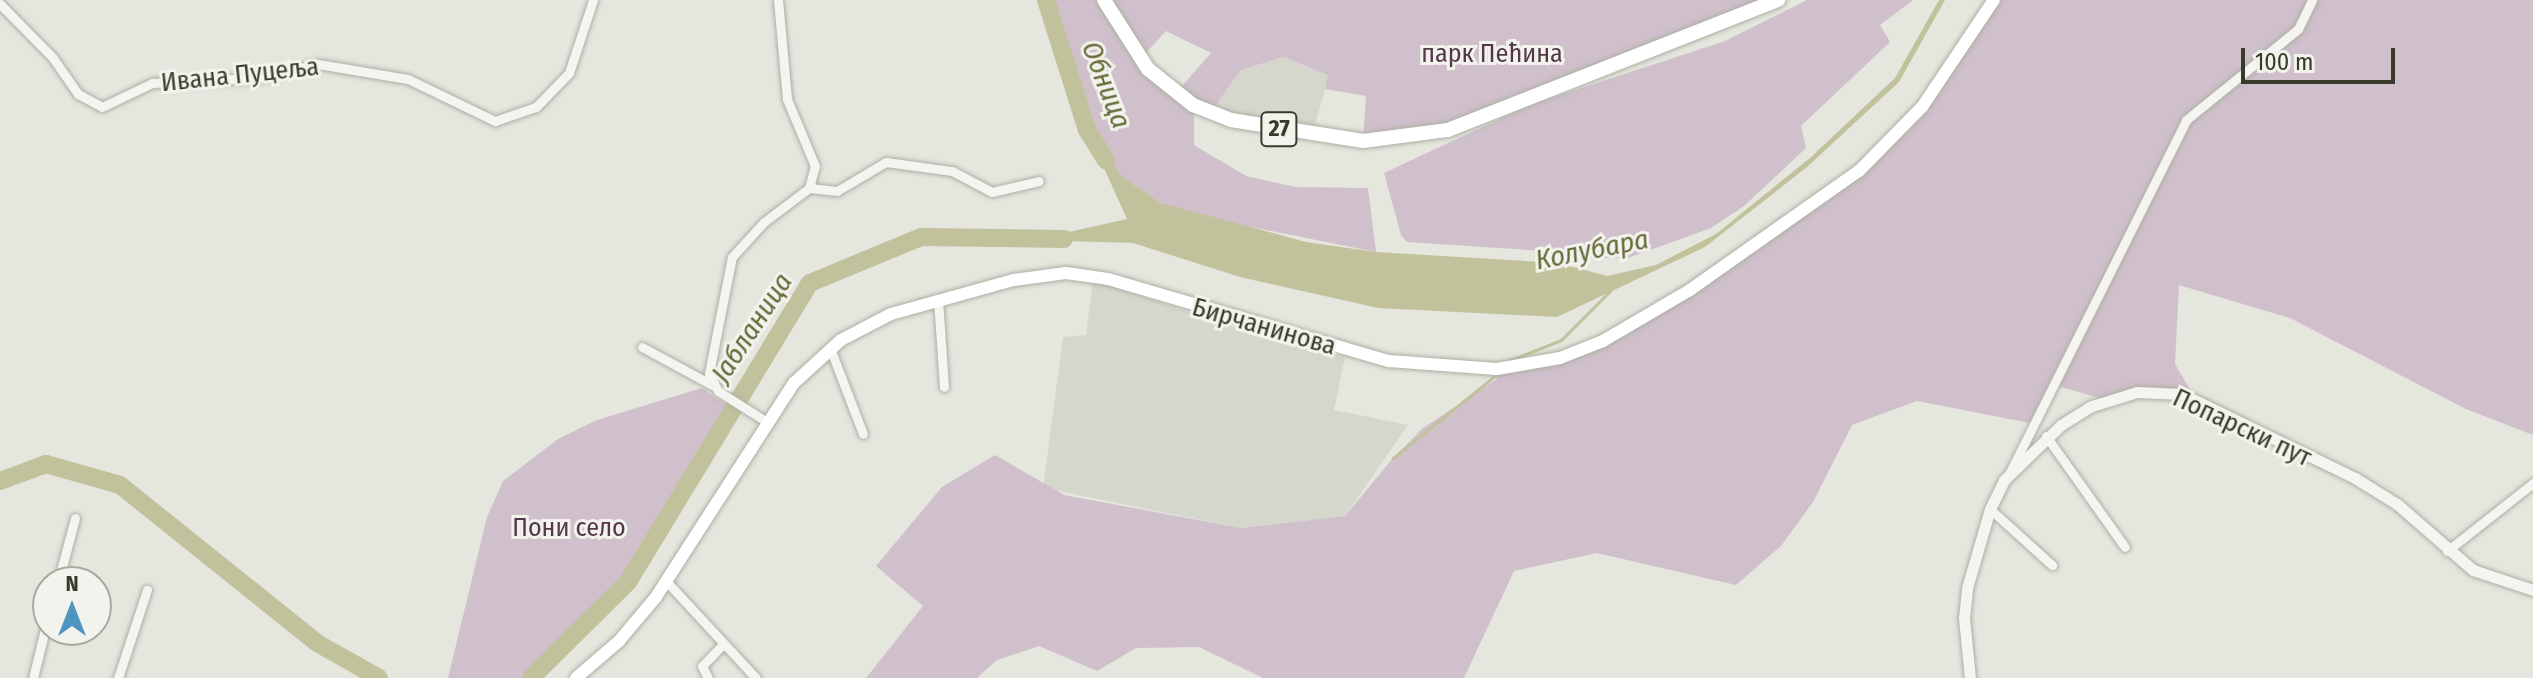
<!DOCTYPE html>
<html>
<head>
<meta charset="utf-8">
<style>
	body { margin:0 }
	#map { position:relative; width:2533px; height:678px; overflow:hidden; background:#e5e6de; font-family:"Fira Sans Condensed",sans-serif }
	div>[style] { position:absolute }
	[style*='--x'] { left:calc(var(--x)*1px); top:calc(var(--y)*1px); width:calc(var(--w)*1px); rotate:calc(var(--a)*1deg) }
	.built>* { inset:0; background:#d5d7cc }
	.green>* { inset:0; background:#cfc0cb }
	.water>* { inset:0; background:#c1c29c }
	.stream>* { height:3px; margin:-1.5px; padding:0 1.5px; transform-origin:1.5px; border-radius:1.5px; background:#c1c29c }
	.river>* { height:18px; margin:-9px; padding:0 9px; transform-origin:9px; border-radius:9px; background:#c1c29c }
	.roads { filter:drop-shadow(0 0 2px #aeafa4) drop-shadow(0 0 2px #aeafa4) }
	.minor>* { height:9px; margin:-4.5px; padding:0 4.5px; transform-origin:4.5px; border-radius:4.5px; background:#f4f4f0 }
	.tertiary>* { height:11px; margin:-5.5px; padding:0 5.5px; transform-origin:5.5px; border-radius:5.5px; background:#f4f4f0 }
	.secondary>* { height:12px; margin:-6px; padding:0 6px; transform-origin:6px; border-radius:6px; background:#fff }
	.primary>* { height:14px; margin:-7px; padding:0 7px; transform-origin:7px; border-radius:7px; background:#fff }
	span { translate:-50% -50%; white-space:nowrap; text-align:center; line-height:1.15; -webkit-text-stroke:6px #f3f3ed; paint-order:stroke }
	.shield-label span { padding:2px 6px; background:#f3f3ed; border:2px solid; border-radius:6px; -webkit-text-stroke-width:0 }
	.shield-label { font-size:24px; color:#383b29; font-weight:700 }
	.park-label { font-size:26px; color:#55374b }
	.street-label { font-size:26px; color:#383b29 }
	.water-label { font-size:28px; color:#666a37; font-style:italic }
	.north { position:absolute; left:32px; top:566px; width:80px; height:80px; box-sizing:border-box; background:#f3f3ed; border:2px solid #a8a99f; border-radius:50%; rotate:0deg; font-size:22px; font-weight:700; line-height:32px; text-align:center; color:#383b29 }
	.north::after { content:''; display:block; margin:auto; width:28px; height:36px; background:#4e95bf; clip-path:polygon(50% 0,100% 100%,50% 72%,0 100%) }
	.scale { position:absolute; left:2241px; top:48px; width:154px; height:36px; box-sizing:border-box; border:4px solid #383b29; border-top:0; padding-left:10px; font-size:24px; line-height:28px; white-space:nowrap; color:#383b29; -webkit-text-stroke:6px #f3f3ed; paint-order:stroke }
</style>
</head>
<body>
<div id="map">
	<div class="built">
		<div style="clip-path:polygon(1283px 57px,1329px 75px,1312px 136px,1210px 113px,1241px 70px)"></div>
		<div style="clip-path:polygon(1093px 280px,1275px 341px,1345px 357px,1334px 410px,1408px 425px,1345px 516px,1241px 528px,1043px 488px,1063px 337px,1086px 335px)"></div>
	</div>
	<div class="green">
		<div style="clip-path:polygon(evenodd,1046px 0,1774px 0,1424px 136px,1363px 141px,1366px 96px,1325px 89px,1328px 75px,1283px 57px,1241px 70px,1210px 113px,1194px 105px,1194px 145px,1246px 176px,1295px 187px,1368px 188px,1376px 252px,1216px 220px,1161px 203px,1124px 178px,1088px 133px,1046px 0,1166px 31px,1211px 53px,1176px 93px,1140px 59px,1166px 31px)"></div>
		<div style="clip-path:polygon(1807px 0,1913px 0,1880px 25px,1890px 42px,1801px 126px,1806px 148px,1744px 206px,1711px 228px,1628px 258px,1580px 258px,1559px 252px,1407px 242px,1401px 235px,1384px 173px,1530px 105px,1725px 41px)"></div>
		<div style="clip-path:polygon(1994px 0,2533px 0,2533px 435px,2466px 409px,2290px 318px,2179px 285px,2175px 364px,2196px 400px,2171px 392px,2106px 400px,2051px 384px,2030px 423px,1917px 401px,1852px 425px,1813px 502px,1781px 546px,1736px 585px,1597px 553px,1514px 571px,1464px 678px,1263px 678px,1199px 647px,1136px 648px,1097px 671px,1039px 646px,997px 660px,977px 678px,866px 678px,923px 606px,876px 566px,942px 487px,995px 455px,1064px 495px,1241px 528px,1345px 516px,1393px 458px,1423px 428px,1497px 379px,1497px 369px,1542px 364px,1662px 308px,1880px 154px)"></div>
		<div style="clip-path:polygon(702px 388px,732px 409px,628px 582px,531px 678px,448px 678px,487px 517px,503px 481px,558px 439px,597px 420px)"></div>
	</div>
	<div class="water">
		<div style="clip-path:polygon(1939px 0,1945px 0,1899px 82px,1807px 167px,1705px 247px,1557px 317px,1378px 308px,1240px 277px,1133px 243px,1033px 240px,1127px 219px,1088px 133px,1124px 178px,1161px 203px,1306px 242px,1376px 252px,1558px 263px,1607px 276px,1656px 265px,1716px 234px,1810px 158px,1895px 78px)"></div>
	</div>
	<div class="stream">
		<div style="--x:1508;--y:361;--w:57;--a:-21.6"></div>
		<div style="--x:1561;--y:340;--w:71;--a:-45"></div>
		<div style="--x:1393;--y:458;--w:134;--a:-38.9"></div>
	</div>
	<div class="river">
		<div style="--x:1046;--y:0;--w:136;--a:72.5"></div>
		<div style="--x:1087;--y:130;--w:36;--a:58"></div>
		<div style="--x:0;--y:481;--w:49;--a:-20.3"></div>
		<div style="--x:46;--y:464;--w:77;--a:15.8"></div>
		<div style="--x:120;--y:485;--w:253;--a:38.7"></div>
		<div style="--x:317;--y:643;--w:71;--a:29.4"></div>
		<div style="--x:531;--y:678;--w:136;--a:-44.7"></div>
		<div style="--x:628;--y:582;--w:350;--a:-58.7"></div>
		<div style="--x:810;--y:283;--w:120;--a:-22.5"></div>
		<div style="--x:921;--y:237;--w:143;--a:0.8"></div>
	</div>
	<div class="roads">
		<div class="minor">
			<div style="--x:0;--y:4;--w:76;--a:45.5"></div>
			<div style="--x:53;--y:58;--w:44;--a:55.2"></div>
			<div style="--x:78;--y:94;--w:27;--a:28"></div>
			<div style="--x:102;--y:107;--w:55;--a:-25.6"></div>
			<div style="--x:152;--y:83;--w:104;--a:-2.8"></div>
			<div style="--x:256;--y:78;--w:64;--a:-12.7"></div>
			<div style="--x:318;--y:64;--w:91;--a:9.5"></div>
			<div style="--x:408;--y:79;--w:97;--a:25.8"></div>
			<div style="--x:495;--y:121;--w:43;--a:-18.9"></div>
			<div style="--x:536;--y:107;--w:47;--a:-45.9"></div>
			<div style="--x:569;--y:73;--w:77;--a:-71.8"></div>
			<div style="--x:809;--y:188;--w:28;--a:6"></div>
			<div style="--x:837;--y:191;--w:57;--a:-30.6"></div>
			<div style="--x:886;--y:162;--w:67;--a:7.8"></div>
			<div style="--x:952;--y:171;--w:45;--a:27.7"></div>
			<div style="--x:992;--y:192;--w:48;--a:-13.2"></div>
			<div style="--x:938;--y:299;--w:88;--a:86.1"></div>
			<div style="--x:642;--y:347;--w:80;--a:28.5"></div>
			<div style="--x:830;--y:348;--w:92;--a:69"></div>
			<div style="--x:767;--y:422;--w:58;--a:-147.7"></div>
			<div style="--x:718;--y:391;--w:20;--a:-117"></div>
			<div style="--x:709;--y:373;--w:118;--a:-78.8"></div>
			<div style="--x:732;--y:257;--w:47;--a:-47.6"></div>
			<div style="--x:764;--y:222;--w:56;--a:-37.1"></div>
			<div style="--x:809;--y:188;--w:23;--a:-75"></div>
			<div style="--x:815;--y:166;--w:73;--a:-112.7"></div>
			<div style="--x:787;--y:99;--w:99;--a:-95.2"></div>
			<div style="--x:2046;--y:436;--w:136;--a:54.6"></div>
			<div style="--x:2010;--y:472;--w:394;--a:-63.4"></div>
			<div style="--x:2186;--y:120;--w:144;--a:-39.1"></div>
			<div style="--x:2298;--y:29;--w:32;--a:-64"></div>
			<div style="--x:1990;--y:509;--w:84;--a:42.1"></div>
			<div style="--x:2447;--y:551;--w:110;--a:-38.3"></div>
			<div style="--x:58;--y:582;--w:66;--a:-75.1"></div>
			<div style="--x:667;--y:582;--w:131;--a:47.2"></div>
			<div style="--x:33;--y:678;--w:63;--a:-76.2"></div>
			<div style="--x:118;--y:678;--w:93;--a:-71.8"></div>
			<div style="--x:708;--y:678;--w:13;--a:-117"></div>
			<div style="--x:702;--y:666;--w:30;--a:-46"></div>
		</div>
		<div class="tertiary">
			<div style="--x:1970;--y:678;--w:60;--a:-95.7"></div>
			<div style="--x:1964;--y:618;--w:30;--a:-84"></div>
			<div style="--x:1967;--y:588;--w:82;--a:-73.8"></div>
			<div style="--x:1990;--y:509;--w:32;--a:-64"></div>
			<div style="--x:2004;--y:480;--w:79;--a:-44"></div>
			<div style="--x:2061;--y:425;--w:36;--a:-32"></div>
			<div style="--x:2092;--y:406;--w:47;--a:-17.3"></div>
			<div style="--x:2137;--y:392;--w:45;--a:2.5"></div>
			<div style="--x:2182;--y:394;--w:192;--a:25.9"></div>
			<div style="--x:2355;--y:478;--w:49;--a:31.8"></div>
			<div style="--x:2397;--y:504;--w:101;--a:41"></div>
			<div style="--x:2473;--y:570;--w:63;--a:18.4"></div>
		</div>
		<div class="secondary">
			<div style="--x:576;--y:678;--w:57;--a:-40.7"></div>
			<div style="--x:619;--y:641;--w:57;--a:-49.9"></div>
			<div style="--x:656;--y:597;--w:255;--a:-57.2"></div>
			<div style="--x:794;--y:383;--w:64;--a:-42.5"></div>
			<div style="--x:841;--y:340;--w:56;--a:-27.5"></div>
			<div style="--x:891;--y:314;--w:128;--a:-15.5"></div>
			<div style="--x:1014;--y:280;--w:52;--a:-7.7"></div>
			<div style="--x:1066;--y:273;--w:42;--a:8.1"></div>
			<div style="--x:1108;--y:279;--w:293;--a:16.3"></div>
			<div style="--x:1389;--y:361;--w:108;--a:4.2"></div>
			<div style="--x:1497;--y:369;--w:64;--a:-9.9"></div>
			<div style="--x:1560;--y:358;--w:46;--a:-21.6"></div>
			<div style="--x:1603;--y:341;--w:101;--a:-30.4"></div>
			<div style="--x:1690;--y:290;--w:207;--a:-35.2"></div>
			<div style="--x:1859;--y:171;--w:90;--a:-45.5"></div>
			<div style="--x:1922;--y:107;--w:129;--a:-56.1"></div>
		</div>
		<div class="primary">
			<div style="--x:1104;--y:0;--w:82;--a:57.5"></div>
			<div style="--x:1148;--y:69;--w:58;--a:38.7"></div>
			<div style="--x:1193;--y:105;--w:41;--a:21.5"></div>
			<div style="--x:1231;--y:120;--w:134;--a:9"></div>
			<div style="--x:1363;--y:141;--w:86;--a:-7.4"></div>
			<div style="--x:1448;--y:130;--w:355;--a:-21.5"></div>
		</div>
	</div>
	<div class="shield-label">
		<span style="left:1279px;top:129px">27</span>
	</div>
	<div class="park-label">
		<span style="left:1492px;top:54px">парк Пећина</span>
		<span style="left:569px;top:528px">Пони село</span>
	</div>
	<div class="street-label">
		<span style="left:240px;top:75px;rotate:-6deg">Ивана Пуцеља</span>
		<span style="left:1264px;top:327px;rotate:16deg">Бирчанинова</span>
		<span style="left:2242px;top:428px;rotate:25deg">Попарски пут</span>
	</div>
	<div class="water-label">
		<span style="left:1106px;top:85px;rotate:69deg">Обница</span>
		<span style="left:1592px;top:250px;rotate:-11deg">Колубара</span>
		<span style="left:752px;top:328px;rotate:-57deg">Јабланица</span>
	</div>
	<div class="north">N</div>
	<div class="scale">100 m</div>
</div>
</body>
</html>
